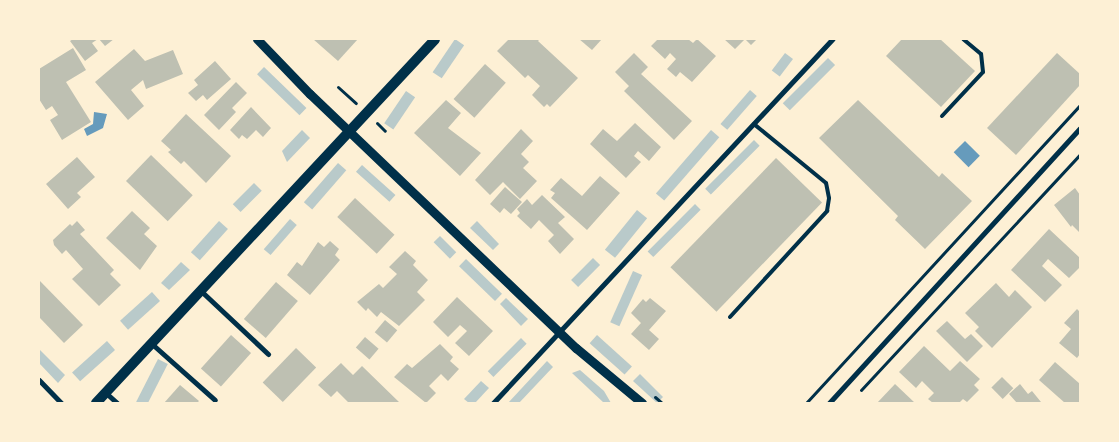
<!DOCTYPE html>
<html>
<head>
<meta charset="utf-8">
<style>
	body { margin:0 }
	#map { position:relative; width:1119px; height:442px; overflow:hidden; background:#fdf0d5; font-family:Figtree,sans-serif }
	div>[style] { position:absolute }
	[style*='--x'] { left:calc(var(--x)*1px); top:calc(var(--y)*1px); width:calc(var(--w)*1px); rotate:calc(var(--a)*1deg) }
	.green>* { inset:0; background:#b9caca; transform-origin:0 0 }
	.water>* { inset:0; background:#669bbc; transform-origin:0 0 }
	.building>* { inset:0; background:#bec0b2; transform-origin:0 0 }
	.path>* { height:3px; margin:-1.5px; padding:0 1.5px; transform-origin:1.5px; border-radius:1.5px; background:#003049 }
	.service>* { height:4px; margin:-2px; padding:0 2px; transform-origin:2px; border-radius:2px; background:#003049 }
	.minor>* { height:5px; margin:-2.5px; padding:0 2.5px; transform-origin:2.5px; border-radius:2.5px; background:#003049 }
	.tertiary>* { height:9px; margin:-4.5px; padding:0 4.5px; transform-origin:4.5px; border-radius:4.5px; background:#003049 }
	.secondary>* { height:10px; margin:-5px; padding:0 5px; transform-origin:5px; border-radius:5px; background:#003049 }
	span { translate:-50% -50%; white-space:nowrap; text-align:center; line-height:1.15; -webkit-text-stroke:4px #fdf0d5; paint-order:stroke }
	.frame { position:absolute; inset:0; border:40px solid #fdf0d5; pointer-events:none }
</style>
</head>
<body>
<div id="map">
	<div class="green">
		<div style="left:455px;top:39px;width:11px;height:40px;rotate:34deg"></div>
		<div style="left:785px;top:53px;width:10px;height:22px;rotate:37deg"></div>
		<div style="left:828px;top:58px;width:10px;height:64px;rotate:45deg"></div>
		<div style="left:264px;top:67px;width:59px;height:10px;rotate:44deg"></div>
		<div style="left:750px;top:90px;width:9px;height:45px;rotate:41deg"></div>
		<div style="left:406px;top:91px;width:11px;height:39px;rotate:34deg"></div>
		<div style="clip-path:polygon(302px 130px,310px 138px,287px 162px,282px 151px)"></div>
		<div style="left:711px;top:130px;width:11px;height:84px;rotate:41deg"></div>
		<div style="left:754px;top:140px;width:8px;height:69px;rotate:45deg"></div>
		<div style="left:338px;top:163px;width:11px;height:52px;rotate:41deg"></div>
		<div style="left:362px;top:165px;width:45px;height:9px;rotate:42deg"></div>
		<div style="left:254px;top:183px;width:11px;height:30px;rotate:45deg"></div>
		<div style="left:695px;top:204px;width:8px;height:67px;rotate:45deg"></div>
		<div style="left:637px;top:210px;width:13px;height:51px;rotate:39deg"></div>
		<div style="left:290px;top:219px;width:9px;height:40px;rotate:41deg"></div>
		<div style="left:219px;top:221px;width:12px;height:42px;rotate:42deg"></div>
		<div style="clip-path:polygon(477px 221px,499px 244px,493px 250px,470px 228px)"></div>
		<div style="left:440px;top:236px;width:23px;height:9px;rotate:45deg"></div>
		<div style="left:593px;top:258px;width:10px;height:31px;rotate:45deg"></div>
		<div style="left:466px;top:259px;width:50px;height:10px;rotate:44deg"></div>
		<div style="clip-path:polygon(181px 262px,190px 270px,169px 290px,161px 283px)"></div>
		<div style="left:633px;top:271px;width:10px;height:56px;rotate:24deg"></div>
		<div style="left:152px;top:292px;width:12px;height:43px;rotate:48deg"></div>
		<div style="clip-path:polygon(506px 298px,528px 319px,521px 326px,500px 304px)"></div>
		<div style="left:597px;top:335px;width:47px;height:11px;rotate:42deg"></div>
		<div style="left:521px;top:338px;width:8px;height:47px;rotate:45deg"></div>
		<div style="left:107px;top:341px;width:12px;height:47px;rotate:48deg"></div>
		<div style="clip-path:polygon(39px 349px,65px 375px,58px 383px,39px 363px)"></div>
		<div style="left:158px;top:359px;width:11px;height:48px;rotate:27deg"></div>
		<div style="clip-path:polygon(547px 361px,553px 367px,519px 403px,508px 403px)"></div>
		<div style="clip-path:polygon(580px 370px,604px 391px,611px 403px,604px 403px,572px 373px)"></div>
		<div style="clip-path:polygon(640px 374px,663px 397px,657px 403px,633px 381px)"></div>
		<div style="clip-path:polygon(481px 381px,489px 388px,475px 403px,469px 403px,464px 399px)"></div>
	</div>
	<div class="water">
		<div style="clip-path:polygon(94px 112px,107px 114px,103px 128px,87px 136px,84px 129px,93px 124px)"></div>
		<div style="left:965px;top:141px;width:21px;height:16px;rotate:45deg"></div>
	</div>
	<div class="building">
		<div style="clip-path:polygon(73px 39px,98px 39px,92px 43px,98px 51px,85px 61px,70px 41px)"></div>
		<div style="clip-path:polygon(99px 39px,114px 39px,105px 46px)"></div>
		<div style="clip-path:polygon(313px 39px,358px 39px,338px 61px)"></div>
		<div style="clip-path:polygon(509px 39px,540px 39px,538px 41px,578px 78px,550px 107px,547px 104px,544px 107px,532px 95px,540px 86px,528px 75px,525px 78px,497px 51px)"></div>
		<div style="clip-path:polygon(579px 39px,602px 39px,592px 50px)"></div>
		<div style="clip-path:polygon(658px 39px,688px 39px,693px 43px,697px 39px,716px 56px,692px 82px,680px 72px,676px 77px,667px 69px,676px 59px,670px 53px,665px 59px,651px 46px)"></div>
		<div style="clip-path:polygon(724px 39px,757px 39px,751px 45px,745px 39px,735px 49px)"></div>
		<div style="clip-path:polygon(902px 39px,940px 39px,975px 71px,941px 107px,886px 56px)"></div>
		<div style="clip-path:polygon(73px 48px,86px 70px,66px 82px,91px 122px,62px 140px,50px 120px,58px 115px,52px 106px,46px 110px,39px 99px,39px 69px)"></div>
		<div style="clip-path:polygon(134px 49px,145px 61px,173px 50px,183px 74px,146px 89px,143px 80px,131px 90px,144px 106px,128px 120px,95px 82px)"></div>
		<div style="clip-path:polygon(634px 53px,648px 67px,641px 74px,692px 121px,674px 140px,624px 91px,629px 86px,615px 72px)"></div>
		<div style="clip-path:polygon(1057px 53px,1080px 74px,1080px 85px,1016px 155px,987px 128px)"></div>
		<div style="clip-path:polygon(215px 61px,231px 79px,207px 100px,203px 95px,196px 101px,188px 93px,198px 85px,194px 80px)"></div>
		<div style="left:485px;top:64px;width:28px;height:47px;rotate:42deg"></div>
		<div style="clip-path:polygon(236px 82px,247px 93px,232px 108px,236px 112px,219px 130px,204px 115px)"></div>
		<div style="clip-path:polygon(446px 100px,461px 113px,448px 128px,481px 153px,460px 176px,414px 133px)"></div>
		<div style="clip-path:polygon(858px 100px,939px 177px,942px 173px,972px 201px,925px 249px,895px 220px,898px 216px,819px 138px)"></div>
		<div style="clip-path:polygon(251px 107px,271px 128px,263px 137px,256px 130px,247px 139px,242px 135px,239px 139px,230px 130px)"></div>
		<div style="clip-path:polygon(186px 114px,231px 156px,206px 183px,184px 161px,181px 164px,168px 152px,171px 150px,161px 141px)"></div>
		<div style="clip-path:polygon(635px 123px,661px 147px,649px 161px,638px 151px,634px 156px,641px 162px,626px 178px,590px 144px,603px 129px,617px 141px)"></div>
		<div style="clip-path:polygon(521px 129px,533px 141px,521px 154px,529px 162px,523px 168px,537px 181px,520px 199px,503px 182px,490px 195px,475px 180px)"></div>
		<div style="left:151px;top:155px;width:58px;height:36px;rotate:44deg"></div>
		<div style="clip-path:polygon(77px 157px,95px 177px,77px 193px,81px 197px,68px 209px,46px 184px)"></div>
		<div style="left:776px;top:158px;width:64px;height:152px;rotate:44deg"></div>
		<div style="clip-path:polygon(600px 176px,620px 193px,587px 230px,551px 198px,555px 193px,550px 190px,561px 178px,582px 196px)"></div>
		<div style="clip-path:polygon(505px 187px,522px 202px,511px 214px,504px 208px,500px 213px,490px 204px)"></div>
		<div style="clip-path:polygon(1075px 188px,1080px 195px,1080px 233px,1072px 225px,1071px 227px,1054px 205px)"></div>
		<div style="clip-path:polygon(542px 195px,565px 217px,558px 223px,574px 239px,560px 254px,548px 241px,554px 235px,539px 220px,531px 229px,517px 216px,520px 213px,517px 209px,527px 199px,532px 205px)"></div>
		<div style="left:355px;top:198px;width:54px;height:26px;rotate:43deg"></div>
		<div style="clip-path:polygon(132px 211px,150px 228px,144px 234px,157px 246px,140px 270px,106px 238px)"></div>
		<div style="clip-path:polygon(77px 221px,85px 230px,80px 234px,114px 270px,110px 274px,121px 285px,99px 306px,72px 279px,83px 269px,66px 250px,62px 254px,54px 245px,53px 240px,70px 224px,72px 226px)"></div>
		<div style="clip-path:polygon(1049px 229px,1080px 258px,1080px 267px,1069px 278px,1048px 259px,1042px 266px,1062px 285px,1045px 302px,1011px 270px)"></div>
		<div style="clip-path:polygon(330px 241px,339px 249px,335px 255px,340px 260px,310px 295px,287px 275px,297px 262px,302px 266px,318px 242px,324px 247px)"></div>
		<div style="clip-path:polygon(405px 251px,416px 261px,413px 265px,428px 280px,417px 292px,425px 300px,399px 326px,381px 312px,377px 317px,368px 308px,366px 311px,357px 302px,379px 284px,383px 288px,397px 274px,389px 267px)"></div>
		<div style="clip-path:polygon(39px 280px,83px 325px,64px 343px,39px 317px)"></div>
		<div style="left:276px;top:282px;width:29px;height:49px;rotate:41deg"></div>
		<div style="clip-path:polygon(996px 283px,1009px 297px,1015px 290px,1032px 307px,992px 348px,975px 331px,979px 327px,965px 313px)"></div>
		<div style="clip-path:polygon(457px 297px,493px 331px,469px 356px,455px 343px,467px 331px,460px 325px,448px 337px,433px 322px)"></div>
		<div style="clip-path:polygon(650px 298px,666px 311px,649px 330px,659px 339px,649px 350px,631px 334px,641px 323px,631px 313px,643px 299px,646px 302px)"></div>
		<div style="clip-path:polygon(1077px 309px,1080px 312px,1080px 354px,1077px 358px,1059px 343px,1071px 329px,1064px 323px)"></div>
		<div style="left:385px;top:320px;width:16px;height:16px;rotate:40deg"></div>
		<div style="clip-path:polygon(947px 321px,965px 339px,971px 334px,983px 346px,967px 362px,936px 331px)"></div>
		<div style="left:231px;top:335px;width:27px;height:45px;rotate:42deg"></div>
		<div style="left:365px;top:337px;width:18px;height:14px;rotate:41deg"></div>
		<div style="clip-path:polygon(440px 344px,453px 357px,450px 361px,459px 369px,448px 381px,441px 374px,429px 386px,436px 393px,426px 403px,394px 377px,407px 364px,412px 368px)"></div>
		<div style="clip-path:polygon(924px 346px,950px 371px,960px 361px,980px 379px,974px 385px,979px 390px,967px 402px,963px 399px,959px 403px,933px 403px,928px 399px,934px 393px,922px 381px,916px 388px,899px 372px)"></div>
		<div style="left:296px;top:348px;width:28px;height:48px;rotate:44deg"></div>
		<div style="clip-path:polygon(1055px 362px,1080px 384px,1080px 403px,1065px 403px,1039px 380px)"></div>
		<div style="clip-path:polygon(341px 363px,353px 375px,362px 366px,400px 403px,349px 403px,337px 391px,331px 397px,318px 385px)"></div>
		<div style="left:1002px;top:377px;width:16px;height:15px;rotate:45deg"></div>
		<div style="clip-path:polygon(895px 384px,915px 403px,877px 403px)"></div>
		<div style="clip-path:polygon(1020px 384px,1028px 394px,1032px 391px,1041px 402px,1017px 403px,1009px 394px)"></div>
		<div style="clip-path:polygon(180px 385px,199px 401px,197px 403px,164px 403px)"></div>
	</div>
	<div class="path">
		<div style="--x:338;--y:87;--w:24;--a:42"></div>
		<div style="--x:377;--y:123;--w:11;--a:45"></div>
		<div style="--x:861;--y:390;--w:322;--a:-47.1"></div>
		<div style="--x:655;--y:397;--w:9;--a:41"></div>
		<div style="--x:806;--y:403;--w:405;--a:-47.4"></div>
	</div>
	<div class="service">
		<div style="--x:942;--y:116;--w:60;--a:-47"></div>
		<div style="--x:983;--y:72;--w:18;--a:-96"></div>
		<div style="--x:981;--y:54;--w:23;--a:-140"></div>
		<div style="--x:730;--y:317;--w:144;--a:-47.5"></div>
		<div style="--x:827;--y:211;--w:13;--a:-81"></div>
		<div style="--x:829;--y:198;--w:15;--a:-101"></div>
		<div style="--x:826;--y:183;--w:93;--a:-140.7"></div>
	</div>
	<div class="minor">
		<div style="--x:201;--y:291;--w:92;--a:43.2"></div>
		<div style="--x:152;--y:344;--w:84;--a:41.6"></div>
		<div style="--x:39;--y:380;--w:32;--a:46"></div>
		<div style="--x:106;--y:393;--w:15;--a:42"></div>
		<div style="--x:493;--y:403;--w:498;--a:-47"></div>
		<div style="--x:829;--y:403;--w:372;--a:-47.6"></div>
	</div>
	<div class="tertiary">
		<div style="--x:257;--y:39;--w:76;--a:46.1"></div>
		<div style="--x:310;--y:94;--w:368;--a:43.7"></div>
		<div style="--x:576;--y:348;--w:86;--a:39.8"></div>
	</div>
	<div class="secondary">
		<div style="--x:96;--y:403;--w:497;--a:-47"></div>
	</div>
	<div class="frame"></div>
</div>
</body>
</html>
